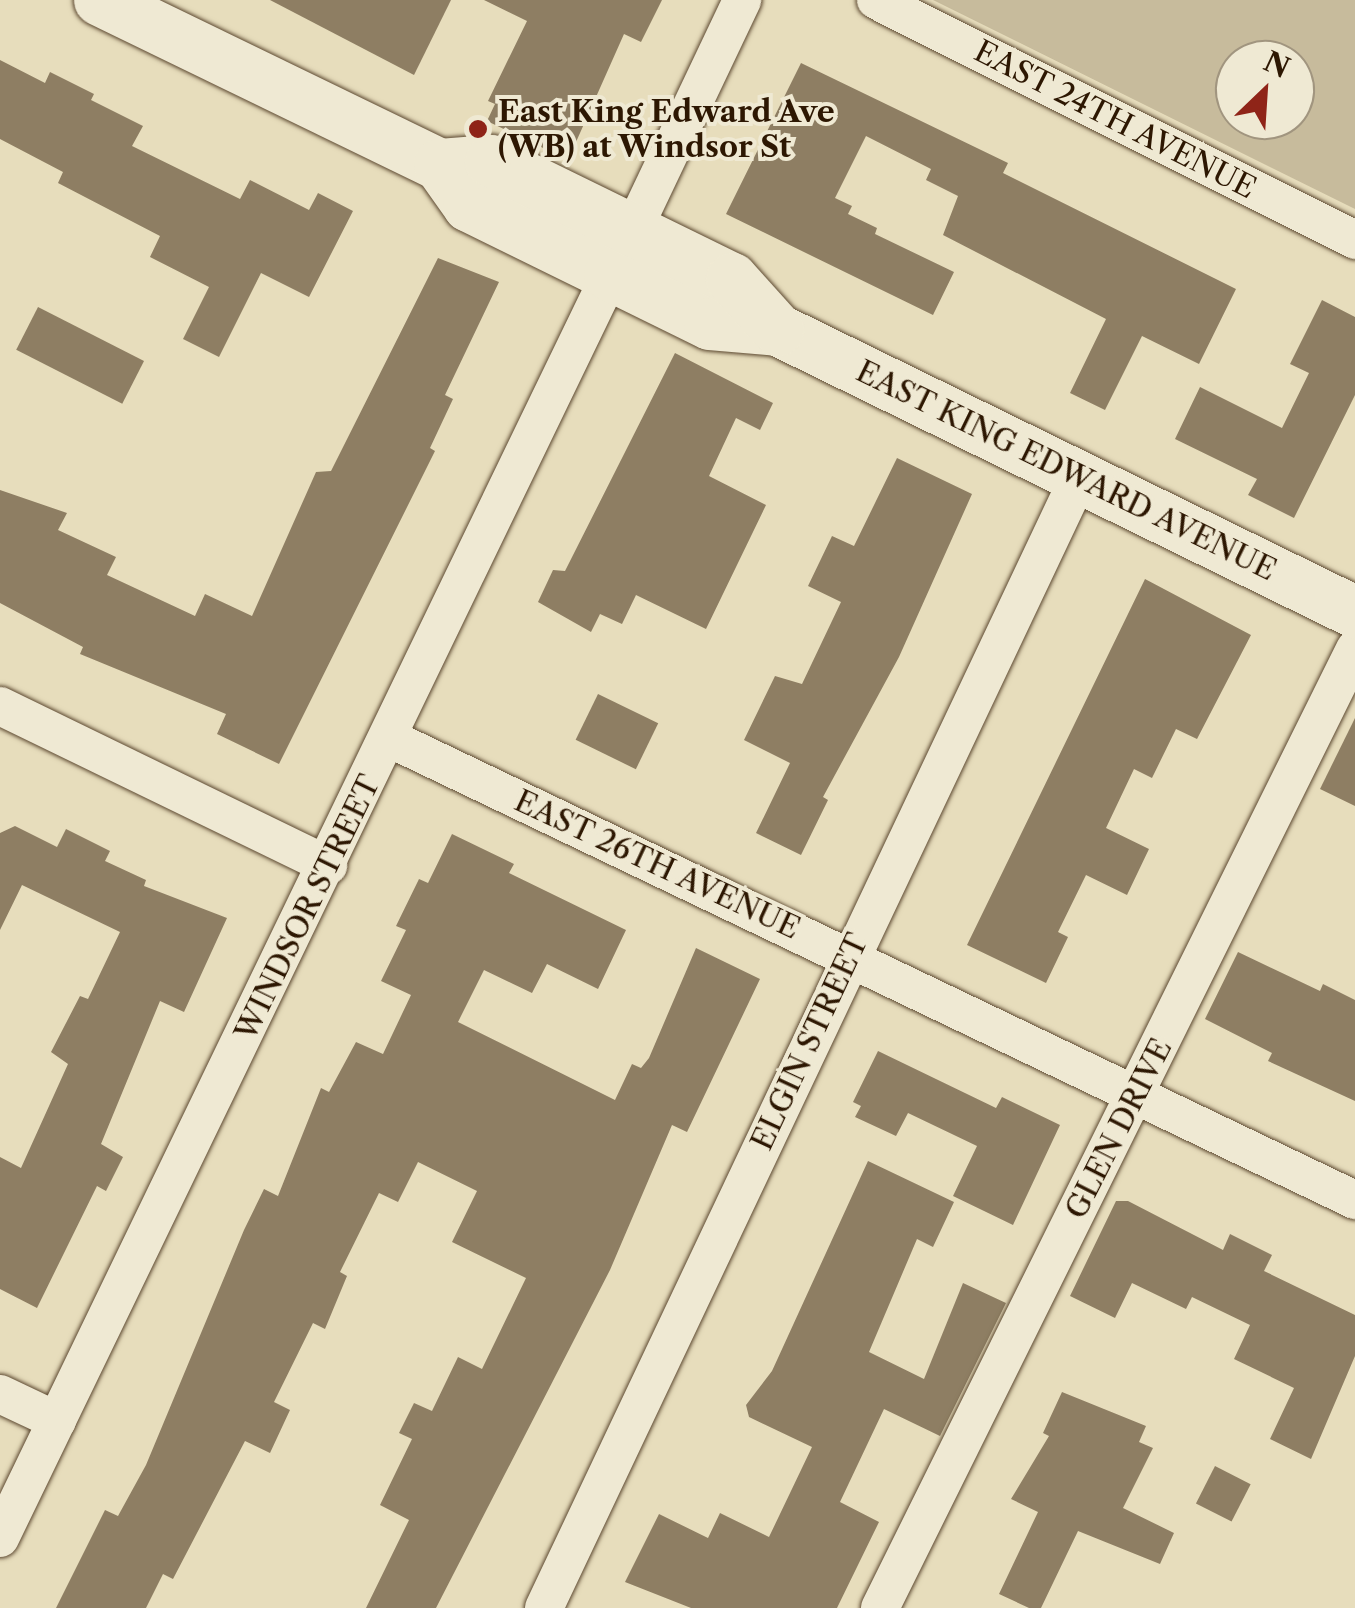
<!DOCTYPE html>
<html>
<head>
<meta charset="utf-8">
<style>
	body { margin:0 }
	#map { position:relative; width:1355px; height:1608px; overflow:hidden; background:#e7ddbc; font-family:"Libre Caslon Text",serif }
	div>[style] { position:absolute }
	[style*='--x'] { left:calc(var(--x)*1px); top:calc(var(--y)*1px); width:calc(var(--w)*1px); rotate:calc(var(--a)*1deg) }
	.green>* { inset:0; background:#c7bb9c }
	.building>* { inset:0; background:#8e7e63; transform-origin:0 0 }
	.roads { filter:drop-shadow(0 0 2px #5c4830) drop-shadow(0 0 2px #5c4830) }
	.street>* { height:38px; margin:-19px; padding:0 19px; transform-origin:19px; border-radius:19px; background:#efe9d3 }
	.secondary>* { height:52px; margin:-26px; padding:0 26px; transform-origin:26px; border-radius:26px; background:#efe9d3 }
	.dots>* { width:28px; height:28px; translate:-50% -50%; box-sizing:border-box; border:5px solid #efe9d3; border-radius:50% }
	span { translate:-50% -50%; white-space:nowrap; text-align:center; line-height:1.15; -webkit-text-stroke:8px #efe9d3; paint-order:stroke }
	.poi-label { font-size:30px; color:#2d1702; font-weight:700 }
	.left { translate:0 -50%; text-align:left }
	.street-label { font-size:30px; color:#2d1702 }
	.north { position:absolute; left:1215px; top:40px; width:100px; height:100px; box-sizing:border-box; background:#efe9d3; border:2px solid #a1957f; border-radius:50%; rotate:25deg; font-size:28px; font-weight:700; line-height:40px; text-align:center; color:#2d1702 }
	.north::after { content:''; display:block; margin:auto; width:35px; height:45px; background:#8f2418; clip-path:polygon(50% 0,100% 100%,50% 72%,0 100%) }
</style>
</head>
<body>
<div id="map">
	<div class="green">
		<div style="clip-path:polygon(evenodd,933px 0,1355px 0,1355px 209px,933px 0,1235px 60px,1295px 60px,1295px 120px,1235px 120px,1235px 60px)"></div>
	</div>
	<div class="building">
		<div style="clip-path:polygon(270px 0,451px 0,414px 75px)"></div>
		<div style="clip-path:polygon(484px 0,662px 0,641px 42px,624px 34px,568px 160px,487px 121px,495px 104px,488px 101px,527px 21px)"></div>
		<div style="clip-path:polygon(0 60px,45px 83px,50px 72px,94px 94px,91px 100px,143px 126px,132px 146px,240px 199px,250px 180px,309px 210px,318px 193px,353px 211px,309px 297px,261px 273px,219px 357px,183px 339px,209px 287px,150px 257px,160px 236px,58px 183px,63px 172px,0 139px)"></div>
		<div style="clip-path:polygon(801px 63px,1008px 163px,1003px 173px,1236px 289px,1199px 364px,1142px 336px,1105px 410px,1070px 393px,1106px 319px,943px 235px,958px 196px,926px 180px,931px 169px,866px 136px,835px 198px,852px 206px,848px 214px,877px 228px,875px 234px,954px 272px,933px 315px,726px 214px)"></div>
		<div style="clip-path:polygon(438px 258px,499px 282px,445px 395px,453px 399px,430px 448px,435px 451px,279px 764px,217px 734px,226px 714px,80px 654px,83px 647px,0 603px,0 490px,67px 513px,58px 530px,116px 557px,107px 575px,195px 616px,205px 594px,252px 616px,316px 472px,331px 471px)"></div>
		<div style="clip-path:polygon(1322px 300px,1355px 317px,1355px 395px,1294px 518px,1248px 495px,1257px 479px,1175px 439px,1200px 387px,1282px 428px,1309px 373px,1290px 364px)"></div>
		<div style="left:38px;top:307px;width:119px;height:48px;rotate:27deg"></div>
		<div style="clip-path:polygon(675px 353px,773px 403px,760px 430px,736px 418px,709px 476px,766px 505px,706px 629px,636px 595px,622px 624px,600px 614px,591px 632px,538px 602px,553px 570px,565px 571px)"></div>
		<div style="clip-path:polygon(897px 458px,972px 494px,899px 657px,823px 797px,828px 800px,801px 855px,756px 833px,790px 763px,744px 740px,775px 676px,802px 684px,841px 602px,808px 586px,832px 536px,854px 546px)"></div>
		<div style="clip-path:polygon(1145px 579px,1251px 635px,1197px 739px,1176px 729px,1152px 778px,1134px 769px,1106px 828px,1149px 849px,1127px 895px,1086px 875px,1058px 932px,1068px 937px,1046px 983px,967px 945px)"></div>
		<div style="left:598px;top:694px;width:67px;height:51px;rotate:26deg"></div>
		<div style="clip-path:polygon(1355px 718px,1355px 806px,1320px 789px)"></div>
		<div style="clip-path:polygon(15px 826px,57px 847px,66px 829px,110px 851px,105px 861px,146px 880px,144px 886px,227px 918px,184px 1012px,160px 1001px,101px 1144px,123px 1157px,106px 1191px,97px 1186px,37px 1308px,0 1289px,0 1157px,21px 1168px,68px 1064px,51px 1052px,80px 996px,88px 999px,120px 932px,22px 885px,0 930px,0 833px)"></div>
		<div style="clip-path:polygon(452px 834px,514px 864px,509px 873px,626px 930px,598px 989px,547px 964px,532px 993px,484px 970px,458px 1022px,615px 1100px,632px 1064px,641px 1068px,649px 1058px,696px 948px,760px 979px,687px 1132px,672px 1125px,610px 1270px,436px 1608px,366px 1608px,409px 1520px,380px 1505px,412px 1439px,399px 1433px,414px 1403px,432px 1411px,458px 1357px,482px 1369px,526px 1278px,452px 1242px,477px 1191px,418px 1162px,398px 1202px,379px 1193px,340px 1272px,347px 1276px,325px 1329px,313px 1323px,274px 1402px,290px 1410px,270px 1453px,245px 1441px,173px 1579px,163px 1574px,146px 1608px,56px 1608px,105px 1510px,118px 1516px,146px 1465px,244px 1230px,264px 1189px,278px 1196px,321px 1088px,329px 1092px,356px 1042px,383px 1054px,411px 995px,381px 981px,406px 930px,396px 926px,419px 879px,428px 883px)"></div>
		<div style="clip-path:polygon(1238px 952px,1320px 991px,1323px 984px,1355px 1000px,1355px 1101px,1268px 1061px,1272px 1053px,1205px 1019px)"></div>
		<div style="clip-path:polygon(878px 1051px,996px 1108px,1002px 1097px,1060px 1125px,1013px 1225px,953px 1196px,977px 1146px,908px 1113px,896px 1136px,855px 1117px,861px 1106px,853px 1102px)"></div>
		<div style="clip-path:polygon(868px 1161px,954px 1202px,933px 1247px,917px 1239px,869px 1352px,924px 1379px,963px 1283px,1006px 1303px,940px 1436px,884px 1409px,840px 1502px,879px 1522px,837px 1608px,691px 1608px,625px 1582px,659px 1514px,708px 1538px,720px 1513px,769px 1537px,812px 1447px,749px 1417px,746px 1405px,772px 1371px)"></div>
		<div style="clip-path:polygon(1116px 1201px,1128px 1201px,1223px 1250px,1230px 1234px,1272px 1255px,1264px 1271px,1355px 1315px,1355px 1356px,1311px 1459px,1270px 1439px,1294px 1388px,1234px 1359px,1250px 1325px,1192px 1297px,1186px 1309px,1132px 1283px,1115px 1318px,1070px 1296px)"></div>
		<div style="clip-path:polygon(1062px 1392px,1146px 1426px,1139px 1442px,1153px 1448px,1123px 1508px,1174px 1533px,1160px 1564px,1078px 1531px,1041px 1608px,1029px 1608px,999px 1594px,1038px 1512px,1011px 1499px,1049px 1436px,1043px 1433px)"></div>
		<div style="left:1215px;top:1466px;width:40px;height:42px;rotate:27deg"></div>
	</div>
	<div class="roads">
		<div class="street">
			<div style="--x:876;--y:0;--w:536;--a:26.61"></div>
			<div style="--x:633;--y:230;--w:255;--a:-64.6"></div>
			<div style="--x:0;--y:706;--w:365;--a:25.9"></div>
			<div style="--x:391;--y:739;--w:1069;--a:25.56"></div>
			<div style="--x:0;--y:1394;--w:63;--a:25.3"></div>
			<div style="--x:0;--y:1538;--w:1403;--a:-64.22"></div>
			<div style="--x:544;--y:1608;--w:1251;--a:-64.68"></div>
			<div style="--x:880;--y:1608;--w:1070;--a:-63.65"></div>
		</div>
		<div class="secondary">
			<div style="--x:100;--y:0;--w:378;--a:25.9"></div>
			<div style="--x:440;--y:165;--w:50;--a:54.7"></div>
			<div style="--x:469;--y:206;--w:157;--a:26.1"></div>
			<div style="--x:610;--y:275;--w:111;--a:26.1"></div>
			<div style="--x:710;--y:324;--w:68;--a:5"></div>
			<div style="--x:778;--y:330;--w:642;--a:26.05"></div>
			<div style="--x:440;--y:165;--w:51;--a:-4.5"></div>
			<div style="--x:491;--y:161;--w:268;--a:26.1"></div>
			<div style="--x:732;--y:279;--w:69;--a:48"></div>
		</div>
	</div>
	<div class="dots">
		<div style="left:478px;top:129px;background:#8f2418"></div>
	</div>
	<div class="poi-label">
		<span class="left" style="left:498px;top:129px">East King Edward Ave<br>(WB) at Windsor St</span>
	</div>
	<div class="street-label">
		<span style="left:1115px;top:120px;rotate:27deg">EAST 24TH AVENUE</span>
		<span style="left:1066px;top:471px;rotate:26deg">EAST KING EDWARD AVENUE</span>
		<span style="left:657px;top:865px;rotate:25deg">EAST 26TH AVENUE</span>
		<span style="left:308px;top:908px;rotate:-64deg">WINDSOR STREET</span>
		<span style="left:810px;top:1042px;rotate:-65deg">ELGIN STREET</span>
		<span style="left:1119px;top:1129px;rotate:-63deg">GLEN DRIVE</span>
	</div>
	<div class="north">N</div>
</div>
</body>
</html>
